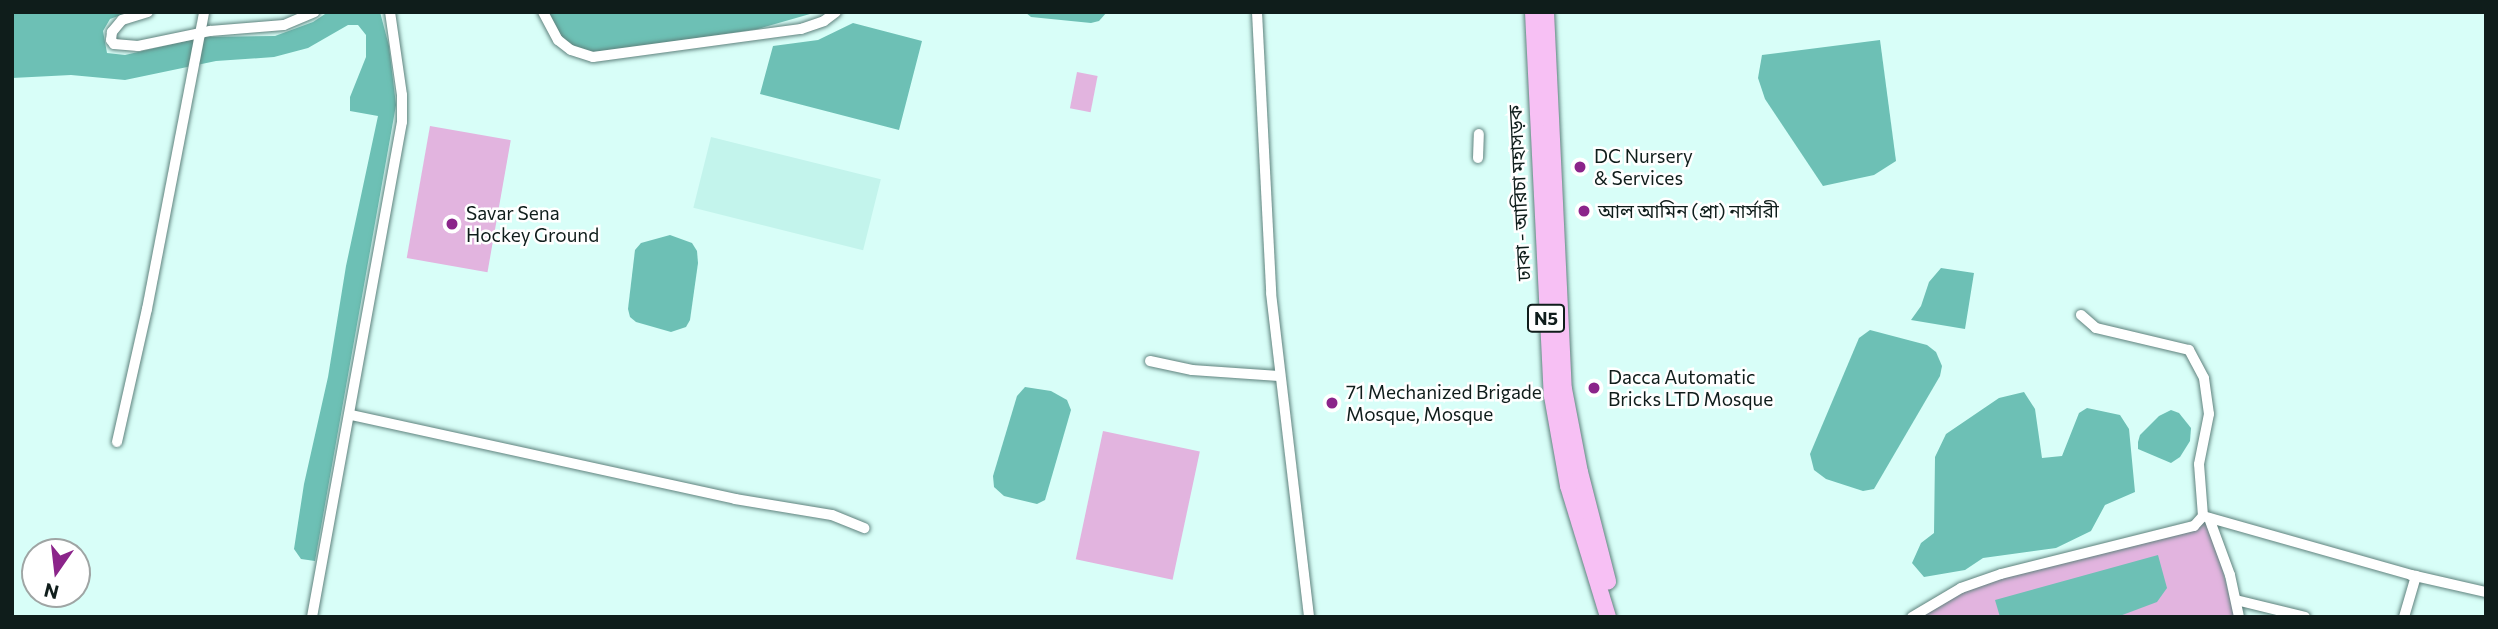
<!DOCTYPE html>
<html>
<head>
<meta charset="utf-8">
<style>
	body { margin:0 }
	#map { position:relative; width:2498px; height:629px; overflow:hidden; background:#d8fef8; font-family:Commissioner,"Noto Sans Bengali",sans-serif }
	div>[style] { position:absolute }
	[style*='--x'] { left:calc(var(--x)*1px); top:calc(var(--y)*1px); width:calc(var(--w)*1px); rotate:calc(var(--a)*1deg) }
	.built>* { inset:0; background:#c3f4ec; transform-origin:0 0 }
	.green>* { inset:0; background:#e2b4df; transform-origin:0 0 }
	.water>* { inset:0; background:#6dc0b5 }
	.roads { filter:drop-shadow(0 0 2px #5f827d) drop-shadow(0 0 2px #5f827d) }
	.minor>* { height:10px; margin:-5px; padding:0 5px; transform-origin:5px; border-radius:5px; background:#fff }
	.highway>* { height:16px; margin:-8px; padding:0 8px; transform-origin:8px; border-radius:8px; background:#f7c0f4 }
	.dots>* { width:19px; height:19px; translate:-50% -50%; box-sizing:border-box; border:4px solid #fff; border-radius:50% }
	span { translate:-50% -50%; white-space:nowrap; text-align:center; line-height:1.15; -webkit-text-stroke:5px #fff; paint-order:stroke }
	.shield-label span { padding:2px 5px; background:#fff; border:2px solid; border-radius:5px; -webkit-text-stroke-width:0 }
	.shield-label { font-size:18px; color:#0f1d1b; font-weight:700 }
	.poi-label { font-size:19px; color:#0f1d1b }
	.left { translate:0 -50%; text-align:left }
	.street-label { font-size:19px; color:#0f1d1b }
	.frame { position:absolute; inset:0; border:14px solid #0f1d1b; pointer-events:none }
	.north { position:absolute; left:21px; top:538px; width:70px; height:70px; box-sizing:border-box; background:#fff; border:2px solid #9fa5a4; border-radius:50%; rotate:194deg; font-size:19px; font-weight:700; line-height:28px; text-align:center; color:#0f1d1b }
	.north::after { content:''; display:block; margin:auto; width:24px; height:32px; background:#8b248a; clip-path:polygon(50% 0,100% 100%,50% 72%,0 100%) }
</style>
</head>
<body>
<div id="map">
	<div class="built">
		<div style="left:711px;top:137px;width:175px;height:73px;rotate:14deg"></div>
	</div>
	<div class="green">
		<div style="left:1077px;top:72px;width:21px;height:37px;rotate:11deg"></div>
		<div style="left:430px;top:126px;width:82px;height:134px;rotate:10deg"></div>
		<div style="left:1103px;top:431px;width:99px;height:131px;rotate:12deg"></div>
		<div style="clip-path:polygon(2209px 518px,2235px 617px,1912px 617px,1984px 580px)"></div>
	</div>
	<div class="water">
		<div style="clip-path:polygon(17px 12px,129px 12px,110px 19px,103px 31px,107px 53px,125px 55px,203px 37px,275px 36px,313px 22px,328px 12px,380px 12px,389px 46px,396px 105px,315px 561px,301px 559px,294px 549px,304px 484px,328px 377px,346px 266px,378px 116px,350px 111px,350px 97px,366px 57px,366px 35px,358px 25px,348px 25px,308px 48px,274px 57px,216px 61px,125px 80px,71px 75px,12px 78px,12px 14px)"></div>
		<div style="clip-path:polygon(548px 12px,817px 12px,758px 29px,618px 50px,590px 52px,570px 45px,554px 30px)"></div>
		<div style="clip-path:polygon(1025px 12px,1107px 12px,1099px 21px,1091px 23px,1031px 17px)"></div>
		<div style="clip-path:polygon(853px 23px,922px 41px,899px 130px,760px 94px,773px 46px,818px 40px)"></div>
		<div style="clip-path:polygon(1880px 40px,1896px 161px,1874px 175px,1823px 186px,1765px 99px,1758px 78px,1762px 55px)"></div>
		<div style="clip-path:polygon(670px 235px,692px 243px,697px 251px,698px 263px,690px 320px,686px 327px,671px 332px,636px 322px,630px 317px,628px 309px,635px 250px,641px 243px)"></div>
		<div style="clip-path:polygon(1941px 268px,1974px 273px,1965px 329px,1911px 320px,1921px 306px,1929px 282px)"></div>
		<div style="clip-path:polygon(1870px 330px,1927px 345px,1936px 352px,1942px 366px,1940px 376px,1874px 489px,1863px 491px,1826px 479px,1814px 470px,1810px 454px,1859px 338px)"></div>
		<div style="clip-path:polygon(1025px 387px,1051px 391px,1067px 400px,1071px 410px,1045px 500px,1037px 504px,1004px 496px,994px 487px,993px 476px,1017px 396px)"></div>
		<div style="clip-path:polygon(2024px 392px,2035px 409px,2042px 458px,2062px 456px,2079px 413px,2087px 408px,2120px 415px,2129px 429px,2135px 492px,2105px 505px,2091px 531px,2056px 548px,1983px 558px,1965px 570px,1924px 577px,1912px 563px,1921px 543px,1934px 533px,1935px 457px,1946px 434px,1999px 398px)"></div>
		<div style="clip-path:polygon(2171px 410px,2179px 413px,2191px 428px,2190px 441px,2180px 457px,2171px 463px,2138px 449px,2138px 442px,2140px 435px,2159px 416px)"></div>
		<div style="clip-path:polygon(2158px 555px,2167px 588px,2157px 602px,2117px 617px,2000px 617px,1995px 600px)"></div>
	</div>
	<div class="roads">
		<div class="minor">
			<div style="--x:148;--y:12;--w:27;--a:163"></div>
			<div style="--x:122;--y:20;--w:16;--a:130"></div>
			<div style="--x:112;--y:32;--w:8;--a:97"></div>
			<div style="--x:111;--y:40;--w:5;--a:53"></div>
			<div style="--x:114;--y:44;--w:24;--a:5"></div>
			<div style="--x:138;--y:46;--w:74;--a:-11.8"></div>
			<div style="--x:210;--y:31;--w:74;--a:-4.6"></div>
			<div style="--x:284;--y:25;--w:33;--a:-23"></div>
			<div style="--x:543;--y:12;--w:32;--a:62"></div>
			<div style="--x:558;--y:40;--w:16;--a:38"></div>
			<div style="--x:571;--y:50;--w:23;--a:18"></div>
			<div style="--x:593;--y:57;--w:210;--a:-7.7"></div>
			<div style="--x:801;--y:29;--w:24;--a:-19"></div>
			<div style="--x:824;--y:21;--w:15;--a:-37"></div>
			<div style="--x:1257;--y:12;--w:281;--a:87.1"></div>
			<div style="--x:1271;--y:293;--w:326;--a:83.3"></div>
			<div style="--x:1478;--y:158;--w:24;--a:-88"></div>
			<div style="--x:1150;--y:361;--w:43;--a:12.1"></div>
			<div style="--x:1192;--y:370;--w:87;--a:3.9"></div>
			<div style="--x:351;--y:415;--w:393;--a:12.3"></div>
			<div style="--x:735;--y:499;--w:98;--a:9.4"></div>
			<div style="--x:832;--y:515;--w:35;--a:22"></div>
			<div style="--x:117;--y:442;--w:136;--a:-77.3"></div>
			<div style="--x:147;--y:309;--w:302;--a:-79.1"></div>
			<div style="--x:2203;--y:516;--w:216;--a:15.8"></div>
			<div style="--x:2411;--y:575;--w:77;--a:12.8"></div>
			<div style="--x:2209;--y:518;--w:61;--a:69.8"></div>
			<div style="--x:2230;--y:575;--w:43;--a:77.9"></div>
			<div style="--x:2236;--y:600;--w:71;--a:13.8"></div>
			<div style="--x:312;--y:617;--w:503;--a:-79.7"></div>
			<div style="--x:402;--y:122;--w:27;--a:-90"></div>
			<div style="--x:402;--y:95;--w:84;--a:-98.2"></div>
			<div style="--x:1912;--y:617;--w:57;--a:-30.6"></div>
			<div style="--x:1961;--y:588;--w:42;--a:-19.3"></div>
			<div style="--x:2001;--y:574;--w:199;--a:-14"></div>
			<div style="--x:2194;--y:526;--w:13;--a:-48"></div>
			<div style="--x:2203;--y:516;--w:52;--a:-94.4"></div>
			<div style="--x:2199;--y:464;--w:51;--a:-78.7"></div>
			<div style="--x:2209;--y:414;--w:36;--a:-98"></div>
			<div style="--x:2204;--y:378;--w:32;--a:-118"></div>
			<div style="--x:2189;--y:350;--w:96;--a:-166.7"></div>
			<div style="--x:2096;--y:328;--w:20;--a:-139"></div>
			<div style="--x:2404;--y:617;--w:43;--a:-73.7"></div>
		</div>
		<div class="highway">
			<div style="--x:1533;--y:12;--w:384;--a:87.2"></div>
			<div style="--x:1552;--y:396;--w:91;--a:79.9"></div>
			<div style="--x:1568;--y:486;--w:137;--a:73"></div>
			<div style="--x:1546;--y:12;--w:377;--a:87.3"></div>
			<div style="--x:1564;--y:389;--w:85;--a:79.1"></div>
			<div style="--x:1580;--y:472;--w:113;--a:75.6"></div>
		</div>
	</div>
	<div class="dots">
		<div style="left:1580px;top:167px;background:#8b248a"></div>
		<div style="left:1584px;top:211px;background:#8b248a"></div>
		<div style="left:452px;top:224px;background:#8b248a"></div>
		<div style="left:1594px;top:388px;background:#8b248a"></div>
		<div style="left:1332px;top:403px;background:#8b248a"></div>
	</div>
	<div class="shield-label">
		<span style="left:1546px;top:318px">N5</span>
	</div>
	<div class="poi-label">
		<span class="left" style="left:1594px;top:167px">DC Nursery<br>&amp; Services</span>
		<span class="left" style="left:1598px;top:211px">আল আমিন (প্রা) নার্সারী</span>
		<span class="left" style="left:466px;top:224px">Savar Sena<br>Hockey Ground</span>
		<span class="left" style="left:1608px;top:388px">Dacca Automatic<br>Bricks LTD Mosque</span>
		<span class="left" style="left:1346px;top:403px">71 Mechanized Brigade<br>Mosque, Mosque</span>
	</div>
	<div class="street-label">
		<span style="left:1519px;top:193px;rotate:-93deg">ঢাকা - আরিচা মহাসড়ক</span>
	</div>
	<div class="frame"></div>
	<div class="north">N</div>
</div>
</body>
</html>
